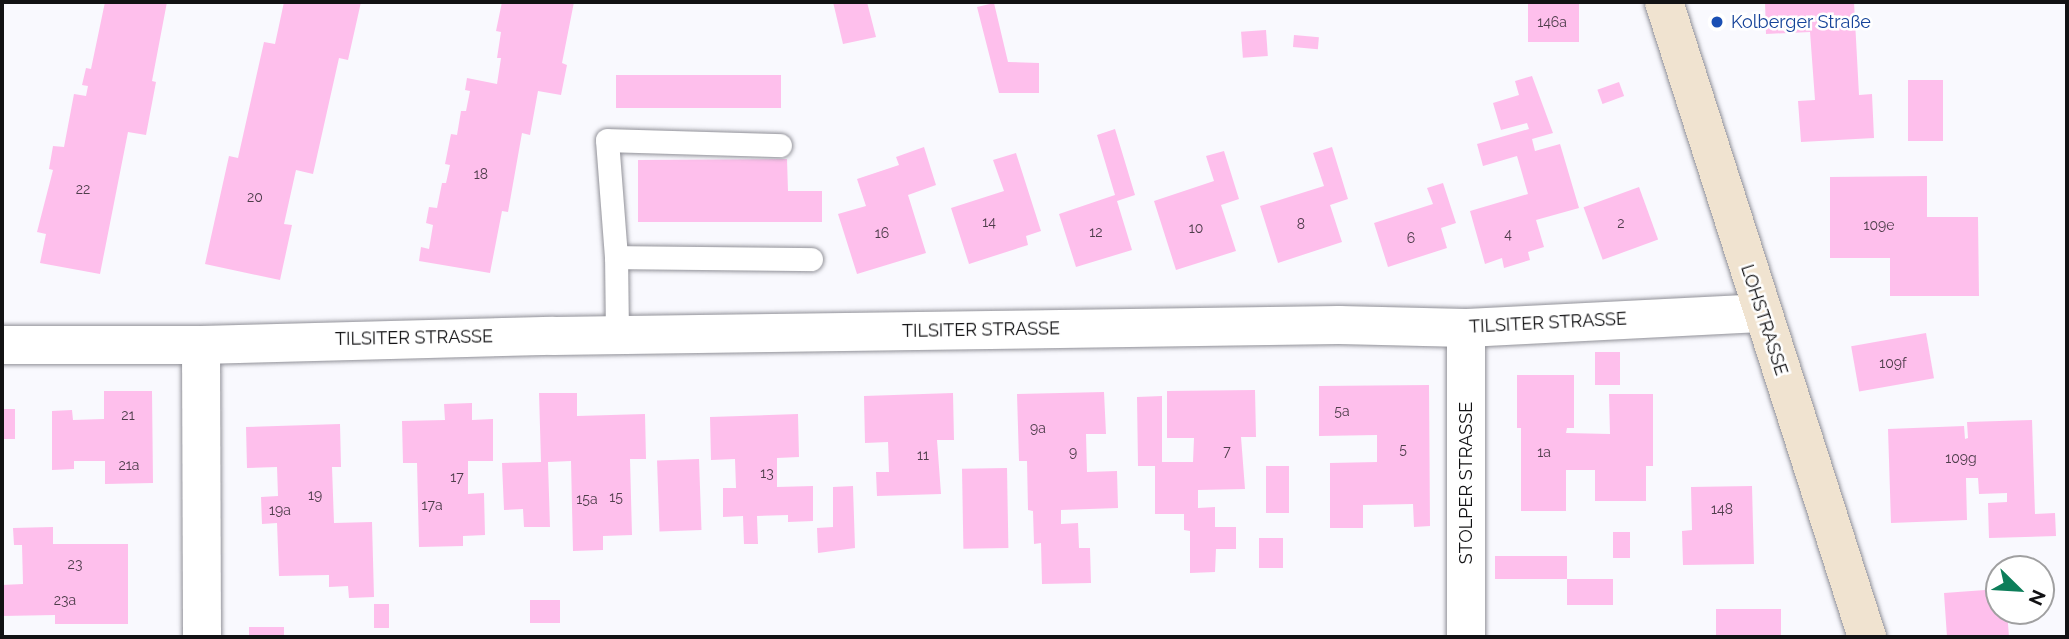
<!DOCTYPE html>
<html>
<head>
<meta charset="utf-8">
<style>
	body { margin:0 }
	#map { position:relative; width:2069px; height:639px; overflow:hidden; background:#f9f9fe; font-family:Raleway,sans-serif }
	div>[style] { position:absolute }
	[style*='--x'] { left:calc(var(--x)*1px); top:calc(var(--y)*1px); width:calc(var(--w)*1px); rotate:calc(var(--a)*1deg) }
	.building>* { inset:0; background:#febfec; transform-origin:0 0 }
	.roads { filter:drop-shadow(0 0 2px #919198) drop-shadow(0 0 2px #919198) }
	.lane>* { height:23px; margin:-11.5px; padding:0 11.5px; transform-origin:11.5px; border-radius:11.5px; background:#fff }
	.street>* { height:38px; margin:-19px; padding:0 19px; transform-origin:19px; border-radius:19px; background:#fff }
	.secondary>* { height:38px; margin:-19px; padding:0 19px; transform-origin:19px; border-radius:19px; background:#f0e3d0 }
	.dots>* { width:19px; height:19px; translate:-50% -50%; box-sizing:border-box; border:4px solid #fff; border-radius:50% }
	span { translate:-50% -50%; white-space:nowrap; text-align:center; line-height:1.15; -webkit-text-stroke:5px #fff; paint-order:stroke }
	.number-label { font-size:14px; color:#4d3d4a }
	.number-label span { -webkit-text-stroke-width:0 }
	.transit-label { font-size:18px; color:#164399 }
	.left { translate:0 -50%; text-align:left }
	.street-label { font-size:18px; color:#121214 }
	.frame { position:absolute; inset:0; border:4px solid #121214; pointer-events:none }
	.north { position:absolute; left:1985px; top:555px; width:70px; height:70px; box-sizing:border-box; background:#fff; border:2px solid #a0a0a1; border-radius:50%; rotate:114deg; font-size:19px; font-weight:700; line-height:28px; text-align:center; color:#121214 }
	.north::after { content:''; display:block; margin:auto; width:24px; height:32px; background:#0d7e5a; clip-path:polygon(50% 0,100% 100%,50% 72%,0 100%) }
</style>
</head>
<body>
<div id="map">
	<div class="building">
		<div style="clip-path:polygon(105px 2px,167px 2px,152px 81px,156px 82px,146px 135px,128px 132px,100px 274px,40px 263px,46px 234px,37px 232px,53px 170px,49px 169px,53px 146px,64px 147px,74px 94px,86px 96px,88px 86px,82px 85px,86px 68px,91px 69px)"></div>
		<div style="clip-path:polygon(284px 2px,361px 2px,348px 60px,339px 58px,313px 174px,296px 170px,284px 224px,292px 225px,280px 280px,205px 264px,229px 156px,238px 158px,264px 42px,275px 44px)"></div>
		<div style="clip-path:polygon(502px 2px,574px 2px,562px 63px,567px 65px,561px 95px,538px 91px,530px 135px,522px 133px,508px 212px,502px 211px,490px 273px,419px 261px,421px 247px,429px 249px,433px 225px,426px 223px,429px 207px,437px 208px,442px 183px,446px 183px,450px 165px,445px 164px,451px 134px,457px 135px,461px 111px,466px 111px,470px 91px,465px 90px,467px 78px,497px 84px,501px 58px,497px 58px,501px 32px,496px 31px)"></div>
		<div style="clip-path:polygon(833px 2px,867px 2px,876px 37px,843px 44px)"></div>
		<div style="left:1528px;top:2px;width:51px;height:40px"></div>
		<div style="clip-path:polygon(1765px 2px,1854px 2px,1859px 95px,1872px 94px,1874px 138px,1801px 142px,1798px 101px,1815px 100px,1810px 32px,1766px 34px)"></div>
		<div style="clip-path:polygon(994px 3px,1008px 62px,1039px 63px,1039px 93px,999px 93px,977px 7px)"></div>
		<div style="left:1266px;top:30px;width:26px;height:25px;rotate:86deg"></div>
		<div style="left:1294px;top:35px;width:25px;height:12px;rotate:5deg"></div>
		<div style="left:781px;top:75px;width:33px;height:165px;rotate:90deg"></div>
		<div style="clip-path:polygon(1532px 76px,1553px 133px,1532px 139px,1535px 151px,1560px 144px,1579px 208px,1536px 220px,1544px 247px,1528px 252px,1530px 260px,1504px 268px,1502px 258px,1485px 264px,1470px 211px,1528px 194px,1517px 156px,1483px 166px,1477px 144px,1529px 129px,1527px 123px,1501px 130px,1493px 103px,1519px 95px,1515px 81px)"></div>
		<div style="left:1908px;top:80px;width:35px;height:61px"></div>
		<div style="left:1619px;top:82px;width:15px;height:23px;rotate:70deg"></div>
		<div style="clip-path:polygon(1115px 129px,1135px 195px,1117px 201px,1132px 250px,1076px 267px,1059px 214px,1115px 195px,1097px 135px)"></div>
		<div style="clip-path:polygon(924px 147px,936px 185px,908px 195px,926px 253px,857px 274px,838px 214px,866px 206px,857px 179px,899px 165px,896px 157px)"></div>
		<div style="clip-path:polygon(1332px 147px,1348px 199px,1330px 205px,1342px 242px,1278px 263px,1260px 206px,1324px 186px,1313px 153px)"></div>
		<div style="clip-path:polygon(1224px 151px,1239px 199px,1221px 205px,1236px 251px,1176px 270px,1154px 201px,1214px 181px,1206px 156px)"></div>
		<div style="clip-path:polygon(1016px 153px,1041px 231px,1026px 236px,1028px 245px,969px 264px,951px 208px,1004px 191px,993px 160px)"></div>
		<div style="clip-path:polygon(787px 159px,788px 191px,822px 191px,822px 222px,638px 222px,638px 160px)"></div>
		<div style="clip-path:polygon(1927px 176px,1927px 217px,1978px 217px,1979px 296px,1890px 296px,1890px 258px,1830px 258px,1830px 177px)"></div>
		<div style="clip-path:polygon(1443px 183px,1456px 223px,1441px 228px,1447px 248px,1388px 267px,1374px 223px,1433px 204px,1427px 188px)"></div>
		<div style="left:1639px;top:187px;width:56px;height:59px;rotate:70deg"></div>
		<div style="left:1926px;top:333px;width:46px;height:76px;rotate:80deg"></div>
		<div style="left:1595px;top:352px;width:25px;height:33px"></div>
		<div style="clip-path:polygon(1517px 375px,1574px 375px,1574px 428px,1567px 428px,1566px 433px,1610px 434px,1609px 394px,1653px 394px,1653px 466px,1646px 466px,1646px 501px,1595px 501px,1595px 470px,1566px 470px,1566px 511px,1521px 511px,1521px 428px,1517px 428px)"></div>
		<div style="clip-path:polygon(1429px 385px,1430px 526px,1414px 527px,1413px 504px,1363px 505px,1363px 528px,1330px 528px,1330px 463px,1377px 462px,1377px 435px,1319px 436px,1319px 386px)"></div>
		<div style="clip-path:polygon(1255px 390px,1256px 437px,1241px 437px,1245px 489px,1198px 490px,1198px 508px,1215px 507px,1215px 527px,1236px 527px,1236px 549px,1216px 549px,1215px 572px,1190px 573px,1190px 531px,1184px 530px,1184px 514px,1155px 514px,1155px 466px,1138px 466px,1137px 397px,1162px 396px,1162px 462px,1193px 462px,1194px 438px,1167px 438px,1167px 391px)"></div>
		<div style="clip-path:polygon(104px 391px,152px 391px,153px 483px,105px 484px,105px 461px,74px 461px,74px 469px,52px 470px,52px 411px,72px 410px,73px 420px,104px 419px)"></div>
		<div style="clip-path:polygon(1104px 392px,1106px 434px,1086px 434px,1087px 472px,1117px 471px,1118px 508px,1061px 510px,1061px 524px,1078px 523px,1079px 548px,1090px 548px,1091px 583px,1042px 584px,1041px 543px,1034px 544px,1033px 511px,1028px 510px,1027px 461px,1019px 461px,1017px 394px)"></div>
		<div style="clip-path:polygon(539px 393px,577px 393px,577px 416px,645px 414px,646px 459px,630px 459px,632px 535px,603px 536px,603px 550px,573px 551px,571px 461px,548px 462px,550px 527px,524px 527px,523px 509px,504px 510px,502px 463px,541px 462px)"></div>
		<div style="clip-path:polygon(953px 393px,954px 440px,937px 440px,941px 494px,877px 496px,876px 472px,889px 472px,888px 442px,865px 443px,864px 396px)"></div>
		<div style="clip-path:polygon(472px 403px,472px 420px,493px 419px,493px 461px,468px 461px,468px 494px,484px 493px,485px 535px,463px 536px,463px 546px,419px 547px,417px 463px,403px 463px,402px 421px,445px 420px,444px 404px)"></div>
		<div style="left:15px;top:409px;width:30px;height:13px;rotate:90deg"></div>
		<div style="clip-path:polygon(798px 414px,799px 457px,777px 458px,777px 487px,813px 486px,813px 521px,788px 522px,788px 515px,757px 516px,758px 544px,744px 544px,743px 516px,723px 517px,723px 488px,736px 488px,735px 459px,711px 460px,710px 417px)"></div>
		<div style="clip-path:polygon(2032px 420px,2035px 514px,2055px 513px,2056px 536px,1989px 538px,1988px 503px,2007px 502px,2007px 493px,1979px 494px,1978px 478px,1966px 478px,1967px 520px,1891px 523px,1888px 429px,1964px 426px,1965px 439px,1968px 438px,1967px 422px)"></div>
		<div style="clip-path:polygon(340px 424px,341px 467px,332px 467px,334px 523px,372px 522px,374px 597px,349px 598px,348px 586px,329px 587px,329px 575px,279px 576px,277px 523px,262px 524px,261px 497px,278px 496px,277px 467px,247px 468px,246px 427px)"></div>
		<div style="left:699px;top:459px;width:71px;height:42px;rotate:88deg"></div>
		<div style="left:1266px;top:466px;width:23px;height:47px"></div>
		<div style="left:1007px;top:468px;width:80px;height:45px;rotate:89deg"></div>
		<div style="clip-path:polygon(853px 486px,855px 548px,818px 553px,817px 528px,833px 527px,833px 487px)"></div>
		<div style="clip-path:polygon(1752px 486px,1754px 564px,1683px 565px,1682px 531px,1692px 530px,1691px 487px)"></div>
		<div style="clip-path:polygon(53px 527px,53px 544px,128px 544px,128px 624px,55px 624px,55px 615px,2px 616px,2px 585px,23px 584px,22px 545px,14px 545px,13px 528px)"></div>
		<div style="left:1613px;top:532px;width:17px;height:26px"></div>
		<div style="left:1259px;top:538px;width:24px;height:30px"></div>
		<div style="left:1567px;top:556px;width:23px;height:72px;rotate:90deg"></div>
		<div style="left:1567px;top:579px;width:46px;height:26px"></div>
		<div style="clip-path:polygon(1999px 589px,1999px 611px,2007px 611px,2009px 637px,1947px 637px,1944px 593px)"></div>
		<div style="left:530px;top:600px;width:30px;height:23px"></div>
		<div style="left:374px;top:604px;width:15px;height:24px"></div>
		<div style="left:1781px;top:609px;width:28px;height:65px;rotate:90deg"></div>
		<div style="left:249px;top:627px;width:35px;height:10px"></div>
	</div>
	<div class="roads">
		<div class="lane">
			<div style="--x:616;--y:257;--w:117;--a:-94.4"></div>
			<div style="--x:607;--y:140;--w:173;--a:1.7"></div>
			<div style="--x:617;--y:335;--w:78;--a:-90.7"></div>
			<div style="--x:616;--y:257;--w:195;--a:0.6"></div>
		</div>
		<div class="street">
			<div style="--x:1466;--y:328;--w:309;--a:90"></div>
			<div style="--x:2;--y:345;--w:199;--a:0"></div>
			<div style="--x:201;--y:345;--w:352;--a:-1.5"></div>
			<div style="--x:553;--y:336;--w:786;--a:-0.8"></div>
			<div style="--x:1339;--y:325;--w:127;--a:1.4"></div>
			<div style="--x:1466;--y:328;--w:295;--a:-2.9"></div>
			<div style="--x:201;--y:345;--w:292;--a:89.8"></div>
		</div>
		<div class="secondary">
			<div style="--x:1664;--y:2;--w:667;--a:72.27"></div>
		</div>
	</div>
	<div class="dots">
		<div style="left:1717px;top:22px;background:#1a4fb4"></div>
	</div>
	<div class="number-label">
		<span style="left:1552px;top:22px">146a</span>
		<span style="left:481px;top:174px">18</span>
		<span style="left:83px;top:189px">22</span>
		<span style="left:255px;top:197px">20</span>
		<span style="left:989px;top:222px">14</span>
		<span style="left:1621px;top:223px">2</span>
		<span style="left:1301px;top:224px">8</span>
		<span style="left:1879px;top:225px">109e</span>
		<span style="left:1196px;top:228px">10</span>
		<span style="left:1096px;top:232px">12</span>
		<span style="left:882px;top:233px">16</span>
		<span style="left:1508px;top:234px">4</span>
		<span style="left:1411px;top:238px">6</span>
		<span style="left:1893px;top:363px">109f</span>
		<span style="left:1342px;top:411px">5a</span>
		<span style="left:128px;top:415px">21</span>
		<span style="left:1038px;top:428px">9a</span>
		<span style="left:1403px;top:449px">5</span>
		<span style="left:1227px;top:451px">7</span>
		<span style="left:1073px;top:452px">9</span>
		<span style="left:1544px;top:452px">1a</span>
		<span style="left:923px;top:455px">11</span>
		<span style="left:1961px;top:458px">109g</span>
		<span style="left:129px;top:465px">21a</span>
		<span style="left:767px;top:473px">13</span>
		<span style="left:457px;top:477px">17</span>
		<span style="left:315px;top:495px">19</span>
		<span style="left:616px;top:497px">15</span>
		<span style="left:587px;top:499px">15a</span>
		<span style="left:432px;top:505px">17a</span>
		<span style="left:1722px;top:509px">148</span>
		<span style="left:280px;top:510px">19a</span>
		<span style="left:75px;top:564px">23</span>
		<span style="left:65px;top:600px">23a</span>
	</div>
	<div class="transit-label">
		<span class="left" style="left:1731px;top:22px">Kolberger Straße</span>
	</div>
	<div class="street-label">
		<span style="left:1764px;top:320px;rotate:72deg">LOHSTRASSE</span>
		<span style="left:1548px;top:323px;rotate:-3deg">TILSITER STRASSE</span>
		<span style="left:981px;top:330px;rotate:-1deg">TILSITER STRASSE</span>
		<span style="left:414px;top:338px;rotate:-1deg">TILSITER STRASSE</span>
		<span style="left:1466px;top:483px;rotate:-90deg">STOLPER STRASSE</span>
	</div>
	<div class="frame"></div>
	<div class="north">N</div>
</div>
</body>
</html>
